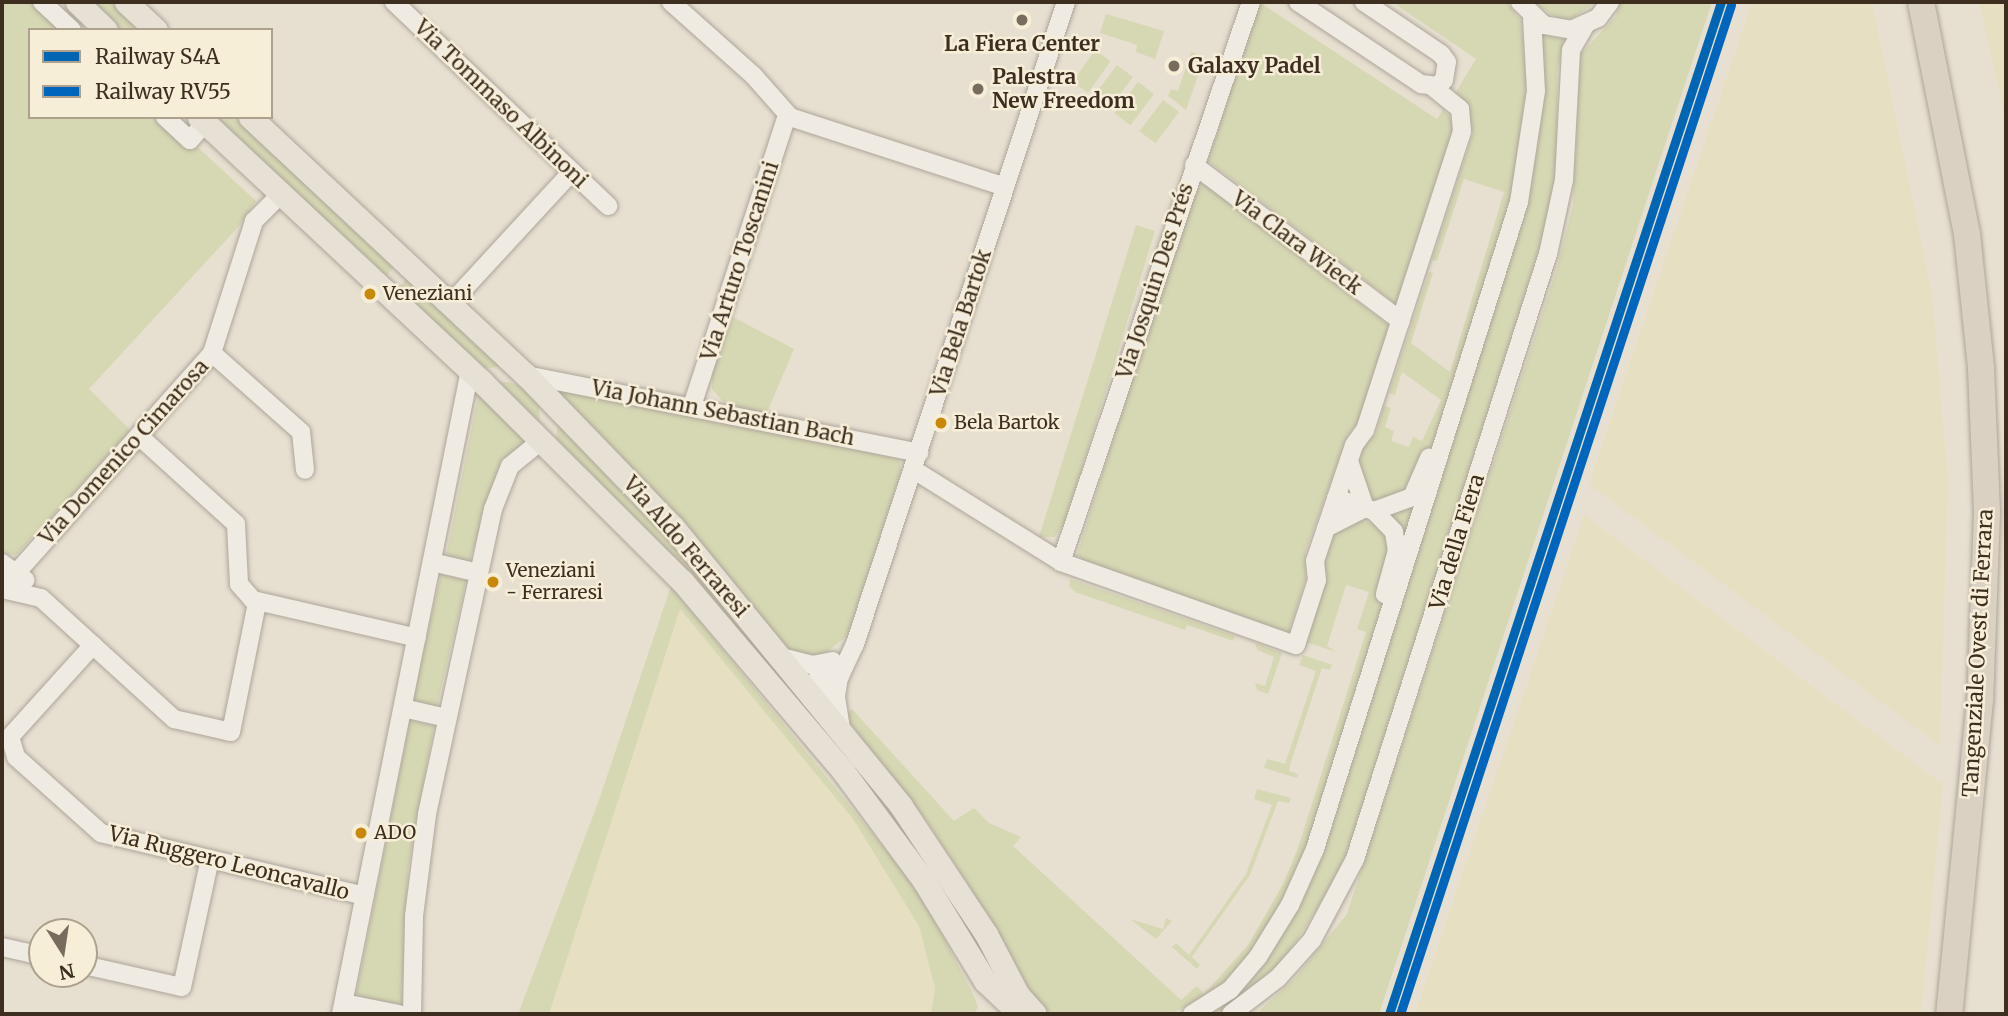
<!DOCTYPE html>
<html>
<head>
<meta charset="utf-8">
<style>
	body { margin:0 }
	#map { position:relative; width:2008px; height:1016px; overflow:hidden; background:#e7e0d1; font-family:Merriweather,serif }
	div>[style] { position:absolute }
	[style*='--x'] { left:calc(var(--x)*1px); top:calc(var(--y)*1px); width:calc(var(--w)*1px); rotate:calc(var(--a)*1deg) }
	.farmland>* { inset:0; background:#e6dfc2 }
	.green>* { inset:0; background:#d6d7b3; transform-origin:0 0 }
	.roads { filter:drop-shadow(0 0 2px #ada599) drop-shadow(0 0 2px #ada599) }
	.minor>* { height:18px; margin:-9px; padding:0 9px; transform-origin:9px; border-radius:9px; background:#efebe3 }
	.major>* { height:23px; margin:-11.5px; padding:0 11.5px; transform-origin:11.5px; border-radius:11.5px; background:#e6e1d4 }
	.highway>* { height:26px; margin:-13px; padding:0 13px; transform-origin:13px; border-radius:13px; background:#dad1c2 }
	.rail-1>* { height:9px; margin:-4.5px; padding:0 4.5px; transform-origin:4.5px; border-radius:4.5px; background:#0066b3 }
	.rail-2>* { height:9px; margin:-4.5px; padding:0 4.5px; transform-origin:4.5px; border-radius:4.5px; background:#0065bd }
	.dots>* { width:19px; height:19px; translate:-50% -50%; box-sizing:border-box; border:4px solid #f7eed8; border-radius:50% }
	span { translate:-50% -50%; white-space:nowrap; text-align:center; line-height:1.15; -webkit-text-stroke:5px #f7eed8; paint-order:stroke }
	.bus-label { font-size:19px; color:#3d2e20 }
	.left { translate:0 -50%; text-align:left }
	.poi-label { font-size:21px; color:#3d2e20; font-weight:700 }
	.street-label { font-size:21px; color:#3d2e20 }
	.frame { position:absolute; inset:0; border:4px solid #3d2e20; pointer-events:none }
	.legend { position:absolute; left:28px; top:28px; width:245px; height:91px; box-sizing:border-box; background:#f7eed8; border:2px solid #ada18e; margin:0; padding:9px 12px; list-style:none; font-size:21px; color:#3d2e20 }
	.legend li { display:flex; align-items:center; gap:14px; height:35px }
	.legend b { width:35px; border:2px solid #ada18e }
	.north { position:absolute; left:28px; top:918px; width:70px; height:70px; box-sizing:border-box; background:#f7eed8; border:2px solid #ada18e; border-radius:50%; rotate:168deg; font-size:19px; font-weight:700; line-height:28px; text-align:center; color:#3d2e20 }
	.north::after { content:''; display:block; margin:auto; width:24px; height:32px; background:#786c5e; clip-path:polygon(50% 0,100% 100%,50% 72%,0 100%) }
</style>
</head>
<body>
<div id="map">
	<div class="farmland">
		<div style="clip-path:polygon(1752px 2px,1872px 2px,1932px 294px,1948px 481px,1940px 746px,1589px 484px)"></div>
		<div style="clip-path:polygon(1979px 2px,2006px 2px,2006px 127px,2006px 122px)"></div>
		<div style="clip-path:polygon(1584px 515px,1943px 785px,1921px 1014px,1415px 1014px)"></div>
		<div style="clip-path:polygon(679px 608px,853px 819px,919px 926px,935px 988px,931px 1014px,549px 1014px)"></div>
	</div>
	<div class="green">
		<div style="clip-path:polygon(2px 2px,42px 2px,71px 30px,30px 30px,30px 117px,165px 117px,256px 201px,239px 226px,89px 389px,131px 431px,16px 555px,2px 553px)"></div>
		<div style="clip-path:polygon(86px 2px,118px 2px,148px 30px,117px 30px)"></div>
		<div style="clip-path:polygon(1259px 2px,1437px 119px,1443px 110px,1450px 117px,1454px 133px,1396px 304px,1208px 161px)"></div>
		<div style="clip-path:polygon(1392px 2px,1507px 2px,1521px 21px,1527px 82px,1513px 189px,1446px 414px,1412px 489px,1383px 503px,1371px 499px,1357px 469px,1363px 446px,1376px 434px,1384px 406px,1391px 408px,1385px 427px,1394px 431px,1391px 441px,1409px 447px,1413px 437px,1422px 441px,1441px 400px,1402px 372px,1395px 395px,1389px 393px,1429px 272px,1433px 273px,1411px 343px,1450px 372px,1504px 192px,1464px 179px,1437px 261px,1432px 260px,1473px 133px,1467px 108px,1454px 95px,1476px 59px)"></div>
		<div style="clip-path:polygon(1533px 2px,1596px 2px,1573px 18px,1559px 19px)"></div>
		<div style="clip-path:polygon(1620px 2px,1712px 2px,1379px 1014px,1256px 1014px,1294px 979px,1347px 914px,1557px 268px,1573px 205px,1580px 55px,1616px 16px)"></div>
		<div style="clip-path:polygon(1106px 14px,1164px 31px,1155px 59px,1136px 52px,1137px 45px,1100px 33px)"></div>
		<div style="clip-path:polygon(1542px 35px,1564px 39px,1557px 74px,1557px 165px,1548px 222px,1351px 842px,1339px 874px,1285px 959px,1226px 1010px,1207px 1014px,1261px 966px,1294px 917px,1323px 853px,1522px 216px,1543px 97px)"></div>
		<div style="left:1095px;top:50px;width:19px;height:39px;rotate:35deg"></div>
		<div style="clip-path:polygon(1191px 52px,1205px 56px,1186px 110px,1168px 96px,1171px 89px,1178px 91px)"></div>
		<div style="left:1117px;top:65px;width:20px;height:41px;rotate:37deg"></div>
		<div style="left:1138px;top:82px;width:20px;height:39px;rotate:37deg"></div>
		<div style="left:1163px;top:100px;width:20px;height:39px;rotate:37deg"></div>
		<div style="clip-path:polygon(210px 117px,244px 117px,398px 262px,384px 279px)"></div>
		<div style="clip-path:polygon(1205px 182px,1389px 326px,1359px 421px,1348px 435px,1305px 553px,1306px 578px,1288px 634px,1083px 561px,1077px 555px,1188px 201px)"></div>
		<div style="clip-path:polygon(1136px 225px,1155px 231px,1066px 520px,1055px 537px,1039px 537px)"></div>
		<div style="clip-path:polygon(411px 274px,506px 366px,480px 369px,396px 290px)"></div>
		<div style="clip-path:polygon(733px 317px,794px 349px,766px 415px,727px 406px,712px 389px,712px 372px)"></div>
		<div style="clip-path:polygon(508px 382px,524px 387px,539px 403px,540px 425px,497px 383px)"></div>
		<div style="clip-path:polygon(561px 389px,900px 459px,901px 472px,848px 635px,823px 655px,806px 657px,790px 651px,564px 402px,558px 395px)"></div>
		<div style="clip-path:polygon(479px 392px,531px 440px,499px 466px,469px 563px,446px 557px)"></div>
		<div style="clip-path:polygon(559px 418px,593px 452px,795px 681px,781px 688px,561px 445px,556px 439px)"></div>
		<div style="clip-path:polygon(1418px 499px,1404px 545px,1381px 514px,1408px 508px)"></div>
		<div style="clip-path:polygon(1357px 519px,1378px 525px,1387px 532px,1393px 553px,1376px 634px,1306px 853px,1264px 935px,1219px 989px,1171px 1014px,1045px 1014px,1026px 993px,966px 881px,926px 820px,844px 716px,852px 709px,954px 821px,974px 808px,989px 823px,1021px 837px,1013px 846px,1181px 1000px,1197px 986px,1204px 994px,1248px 945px,1283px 884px,1298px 848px,1366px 632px,1357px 629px,1369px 592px,1346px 585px,1327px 646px,1337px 652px,1305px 642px,1325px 580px,1324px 557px,1334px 531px)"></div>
		<div style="left:441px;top:574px;width:26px;height:131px;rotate:13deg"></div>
		<div style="clip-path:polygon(1070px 579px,1235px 636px,1233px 641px,1187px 625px,1185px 630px,1075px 592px,1069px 586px)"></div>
		<div style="clip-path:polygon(671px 586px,920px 892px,974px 996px,978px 1007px,974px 1014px,931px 1014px,935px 988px,919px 926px,853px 819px,680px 609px,549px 1014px,518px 1014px,599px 800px)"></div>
		<div style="clip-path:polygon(1255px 643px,1282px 653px,1268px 694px,1257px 690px,1255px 683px,1265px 686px,1274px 657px,1257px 650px)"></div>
		<div style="clip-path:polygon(1303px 655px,1332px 665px,1330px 670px,1322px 668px,1290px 765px,1289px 771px,1298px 774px,1297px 778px,1264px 768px,1267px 759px,1285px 764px,1316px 671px,1299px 665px)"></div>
		<div style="clip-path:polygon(410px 720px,434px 726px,408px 868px,402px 1009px,355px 1000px)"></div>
		<div style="clip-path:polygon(1257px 789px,1291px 798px,1289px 803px,1278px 801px,1250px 875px,1192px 957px,1200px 965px,1197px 969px,1172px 947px,1176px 943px,1189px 955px,1246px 874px,1272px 805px,1254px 799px)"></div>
		<div style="clip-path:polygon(1166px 918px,1172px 921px,1156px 939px,1130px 919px,1163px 929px)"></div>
	</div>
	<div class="roads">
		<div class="minor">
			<div style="--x:42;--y:2;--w:41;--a:43"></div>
			<div style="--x:394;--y:2;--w:296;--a:43.6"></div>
			<div style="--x:671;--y:2;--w:110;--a:41.7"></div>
			<div style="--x:753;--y:75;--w:56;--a:48.6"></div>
			<div style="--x:790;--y:117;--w:226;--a:18"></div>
			<div style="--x:1298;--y:2;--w:148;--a:33.7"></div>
			<div style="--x:1421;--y:84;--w:16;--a:7"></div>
			<div style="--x:1437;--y:86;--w:9;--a:-41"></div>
			<div style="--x:1444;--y:80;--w:18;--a:-81"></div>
			<div style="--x:1447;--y:62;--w:10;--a:-127"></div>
			<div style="--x:1441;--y:54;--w:93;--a:-146"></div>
			<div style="--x:1520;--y:2;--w:33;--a:44"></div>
			<div style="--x:1544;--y:25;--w:27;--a:10"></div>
			<div style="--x:1571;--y:30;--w:30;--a:-24"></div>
			<div style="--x:1598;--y:18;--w:20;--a:-53"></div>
			<div style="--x:165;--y:117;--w:34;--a:43"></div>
			<div style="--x:190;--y:140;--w:23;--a:-49"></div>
			<div style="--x:1194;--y:165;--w:259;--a:37"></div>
			<div style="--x:450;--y:304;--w:180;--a:-47.3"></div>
			<div style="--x:212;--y:353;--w:119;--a:41.6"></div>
			<div style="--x:301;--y:432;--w:38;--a:84"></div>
			<div style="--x:526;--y:375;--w:401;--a:11.2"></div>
			<div style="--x:692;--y:406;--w:306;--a:-71.9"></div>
			<div style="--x:139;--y:436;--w:131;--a:42.2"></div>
			<div style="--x:236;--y:524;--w:60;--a:87.1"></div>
			<div style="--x:239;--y:584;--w:21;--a:49"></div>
			<div style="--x:253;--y:600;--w:168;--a:13"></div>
			<div style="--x:914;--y:470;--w:173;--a:32"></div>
			<div style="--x:1061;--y:562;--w:249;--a:19.5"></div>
			<div style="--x:1296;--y:645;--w:68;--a:-72.1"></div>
			<div style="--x:1317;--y:580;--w:19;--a:-96"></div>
			<div style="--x:1315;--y:561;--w:122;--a:-71.4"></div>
			<div style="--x:1354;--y:445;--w:19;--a:-54"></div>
			<div style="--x:1365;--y:430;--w:314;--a:-72"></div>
			<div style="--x:1462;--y:131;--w:22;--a:-95"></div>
			<div style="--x:1460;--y:109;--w:35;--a:-141"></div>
			<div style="--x:1336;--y:498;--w:40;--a:18.9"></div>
			<div style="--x:1374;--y:511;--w:29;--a:46"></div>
			<div style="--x:1394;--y:532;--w:18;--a:81"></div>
			<div style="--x:1397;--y:550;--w:46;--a:105.3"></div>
			<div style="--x:1374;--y:511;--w:40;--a:-20.2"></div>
			<div style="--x:1412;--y:497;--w:43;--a:-66.4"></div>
			<div style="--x:1326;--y:528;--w:44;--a:-27.1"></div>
			<div style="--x:1365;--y:508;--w:50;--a:-108.8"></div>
			<div style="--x:432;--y:562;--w:48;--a:13.2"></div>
			<div style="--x:1061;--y:562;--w:591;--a:-71.26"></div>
			<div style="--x:2;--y:563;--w:29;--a:36"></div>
			<div style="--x:2;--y:589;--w:316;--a:-48.3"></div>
			<div style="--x:212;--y:353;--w:139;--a:-72.3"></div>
			<div style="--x:254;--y:221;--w:38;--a:-45"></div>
			<div style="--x:2;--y:589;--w:40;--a:13"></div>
			<div style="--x:41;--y:598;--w:180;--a:42.3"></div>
			<div style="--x:174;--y:719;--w:58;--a:12.8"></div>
			<div style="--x:231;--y:732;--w:132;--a:-78.6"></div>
			<div style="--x:93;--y:645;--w:124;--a:132.1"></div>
			<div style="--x:10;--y:737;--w:21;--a:73"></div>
			<div style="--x:16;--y:757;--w:114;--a:41.8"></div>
			<div style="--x:101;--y:833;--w:271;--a:13.4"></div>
			<div style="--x:781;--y:657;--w:32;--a:14"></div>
			<div style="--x:812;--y:665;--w:21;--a:-11"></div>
			<div style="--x:829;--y:663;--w:24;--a:126"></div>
			<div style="--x:815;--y:682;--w:14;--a:94"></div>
			<div style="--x:814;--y:696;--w:14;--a:-21"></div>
			<div style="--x:827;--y:691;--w:20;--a:-49"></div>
			<div style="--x:840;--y:676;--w:35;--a:-65"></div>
			<div style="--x:855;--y:644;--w:676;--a:-71.81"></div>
			<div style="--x:839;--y:677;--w:20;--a:99"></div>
			<div style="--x:836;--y:697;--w:32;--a:81"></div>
			<div style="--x:403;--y:708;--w:45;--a:12.8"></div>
			<div style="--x:2;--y:947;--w:41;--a:12.7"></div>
			<div style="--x:84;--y:965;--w:100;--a:12.7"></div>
			<div style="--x:182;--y:987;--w:131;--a:-77.7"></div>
			<div style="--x:344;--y:1003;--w:56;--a:11.3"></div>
			<div style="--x:341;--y:1014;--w:657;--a:-78.67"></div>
			<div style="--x:412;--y:1014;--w:98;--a:-88.8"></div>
			<div style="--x:414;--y:916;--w:103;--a:-82.7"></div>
			<div style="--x:427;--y:814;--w:312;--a:-77.8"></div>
			<div style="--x:493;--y:509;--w:46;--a:-68.4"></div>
			<div style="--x:510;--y:466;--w:41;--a:-39.1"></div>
			<div style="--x:1192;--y:1014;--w:45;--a:-32.3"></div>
			<div style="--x:1230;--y:990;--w:43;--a:-49.7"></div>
			<div style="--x:1258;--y:957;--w:61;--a:-58.4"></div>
			<div style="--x:1290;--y:905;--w:61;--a:-65.9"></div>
			<div style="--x:1315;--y:849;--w:678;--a:-72.5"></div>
			<div style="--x:1519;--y:202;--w:112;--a:-81.3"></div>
			<div style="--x:1536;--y:91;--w:73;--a:-93.1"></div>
			<div style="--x:1231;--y:1014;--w:59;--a:-37.5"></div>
			<div style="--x:1278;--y:978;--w:51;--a:-48.2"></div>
			<div style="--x:1312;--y:940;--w:92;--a:-62"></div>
			<div style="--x:1355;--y:859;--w:635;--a:-72.31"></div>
			<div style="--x:1548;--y:254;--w:76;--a:-77.8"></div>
			<div style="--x:1564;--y:180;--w:130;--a:-86.9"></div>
			<div style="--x:1571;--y:50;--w:28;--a:-60"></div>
		</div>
		<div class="major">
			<div style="--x:77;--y:2;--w:40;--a:44"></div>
			<div style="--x:126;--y:2;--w:41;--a:43"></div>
			<div style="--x:199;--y:117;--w:388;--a:43.1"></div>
			<div style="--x:482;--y:382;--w:282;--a:44.9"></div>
			<div style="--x:682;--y:581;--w:249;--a:49.7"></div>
			<div style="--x:843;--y:771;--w:137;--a:53.6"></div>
			<div style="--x:924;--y:881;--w:117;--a:58.6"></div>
			<div style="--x:985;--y:981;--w:48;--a:43.3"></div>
			<div style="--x:250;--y:117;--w:378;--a:43.1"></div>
			<div style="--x:526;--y:375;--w:211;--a:46"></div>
			<div style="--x:673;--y:527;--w:360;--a:50.7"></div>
			<div style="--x:901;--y:806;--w:154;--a:56.4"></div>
			<div style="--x:986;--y:934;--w:69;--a:62.3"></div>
			<div style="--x:1018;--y:995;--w:25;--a:48"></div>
		</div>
		<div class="highway">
			<div style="--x:1921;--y:2;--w:237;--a:78.8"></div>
			<div style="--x:1967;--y:234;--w:135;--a:84"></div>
			<div style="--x:1981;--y:368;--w:145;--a:87.6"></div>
			<div style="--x:1987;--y:513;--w:187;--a:92.1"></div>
			<div style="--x:1980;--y:700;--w:316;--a:95.6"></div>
		</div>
	</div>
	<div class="rail-1">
		<div style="--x:1389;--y:1014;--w:1065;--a:-71.84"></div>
	</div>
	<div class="rail-2">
		<div style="--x:1400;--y:1014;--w:1062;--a:-71.84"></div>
	</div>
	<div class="dots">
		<div style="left:1022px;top:20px;background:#786c5e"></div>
		<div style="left:1174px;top:66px;background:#786c5e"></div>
		<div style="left:978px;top:89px;background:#786c5e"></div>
		<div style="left:370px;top:294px;background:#c88808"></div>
		<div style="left:941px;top:423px;background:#c88808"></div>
		<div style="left:493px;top:582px;background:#c88808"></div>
		<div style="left:361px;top:833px;background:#c88808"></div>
	</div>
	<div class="bus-label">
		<span class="left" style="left:383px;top:294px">Veneziani</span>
		<span class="left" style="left:954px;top:423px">Bela Bartok</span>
		<span class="left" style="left:506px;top:582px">Veneziani<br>- Ferraresi</span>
		<span class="left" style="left:374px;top:833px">ADO</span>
	</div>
	<div class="poi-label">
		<span style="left:1022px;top:44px">La Fiera Center</span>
		<span class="left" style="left:1188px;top:66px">Galaxy Padel</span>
		<span class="left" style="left:992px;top:89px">Palestra<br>New Freedom</span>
	</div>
	<div class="street-label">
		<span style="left:501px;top:104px;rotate:44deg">Via Tommaso Albinoni</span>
		<span style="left:1297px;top:243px;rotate:37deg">Via Clara Wieck</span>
		<span style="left:740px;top:261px;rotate:-72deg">Via Arturo Toscanini</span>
		<span style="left:1155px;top:281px;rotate:-72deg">Via Josquin Des Prés</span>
		<span style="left:961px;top:323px;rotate:-72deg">Via Bela Bartok</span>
		<span style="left:723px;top:413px;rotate:11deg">Via Johann Sebastian Bach</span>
		<span style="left:124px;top:452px;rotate:-48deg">Via Domenico Cimarosa</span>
		<span style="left:1457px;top:542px;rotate:-73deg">Via della Fiera</span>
		<span style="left:686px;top:547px;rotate:49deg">Via Aldo Ferraresi</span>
		<span style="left:1978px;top:653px;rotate:-87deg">Tangenziale Ovest di Ferrara</span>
		<span style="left:229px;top:863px;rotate:14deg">Via Ruggero Leoncavallo</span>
	</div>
	<div class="frame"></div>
	<ul class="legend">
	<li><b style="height:9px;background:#0066b3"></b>Railway S4A</li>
	<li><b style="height:9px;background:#0065bd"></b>Railway RV55</li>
	</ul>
	<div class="north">N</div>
</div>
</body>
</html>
